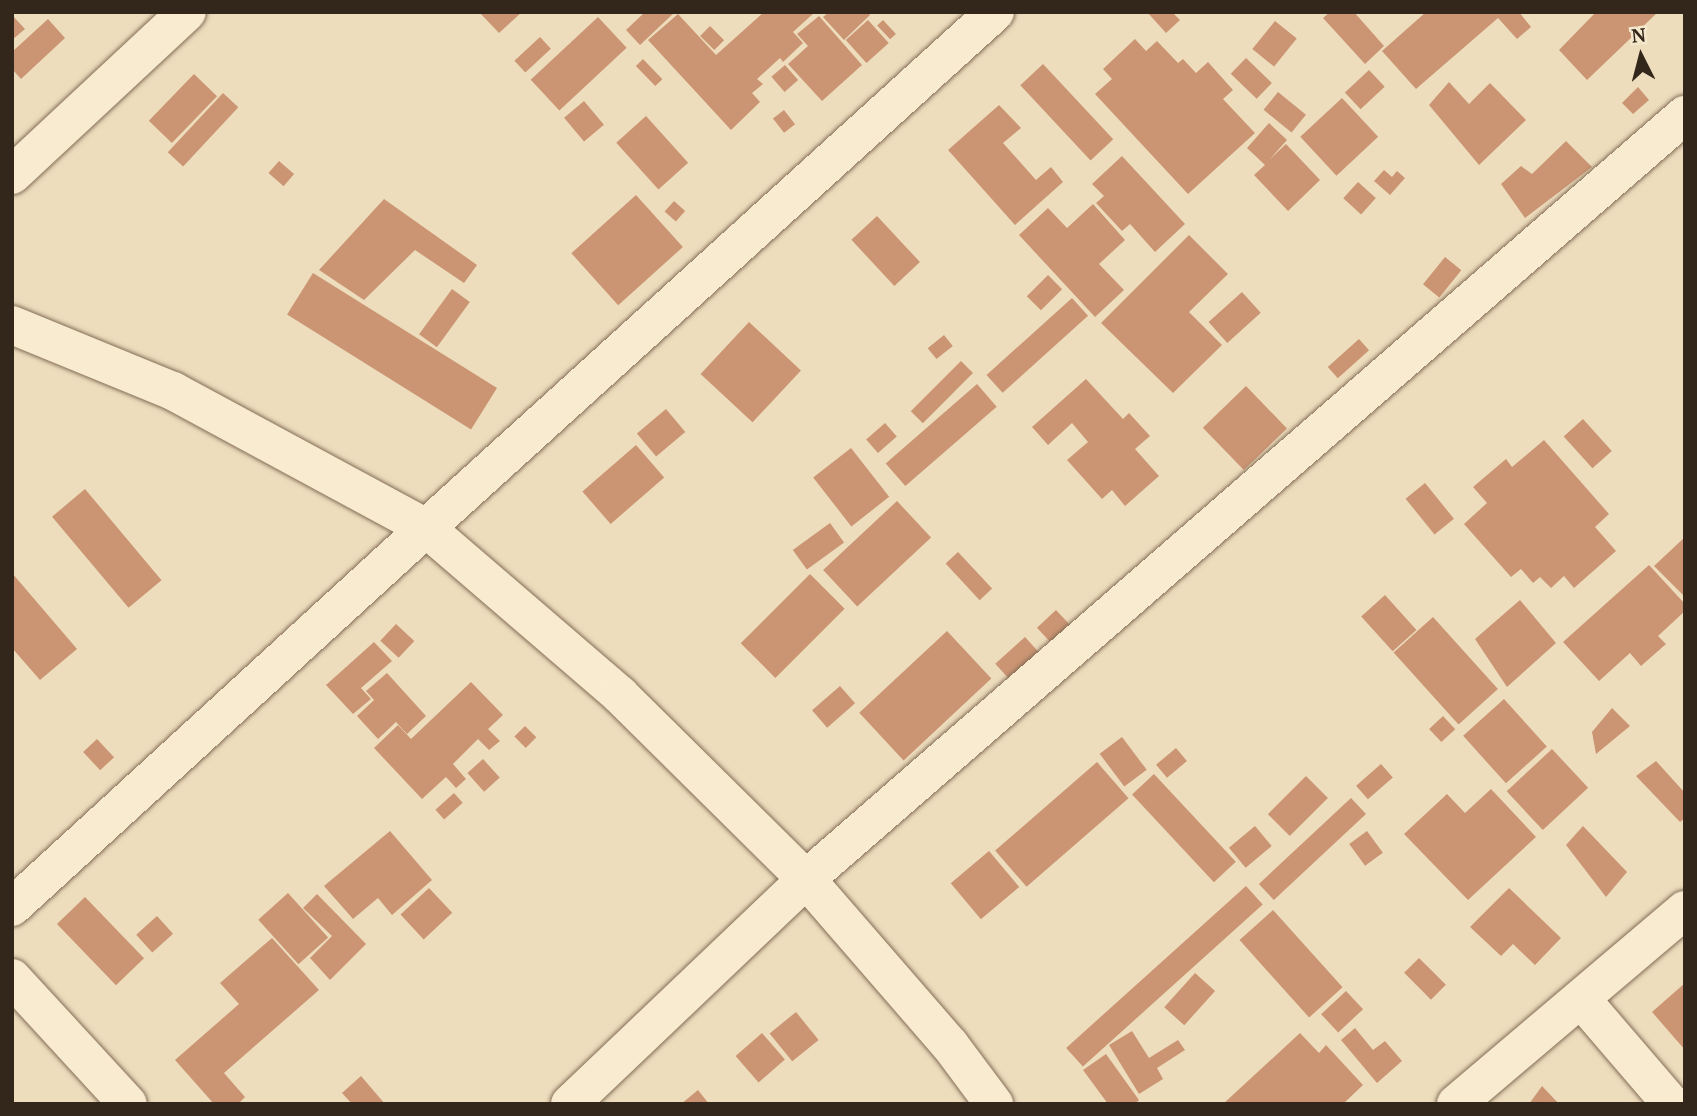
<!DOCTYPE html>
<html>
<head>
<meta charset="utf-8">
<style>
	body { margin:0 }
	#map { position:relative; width:1697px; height:1116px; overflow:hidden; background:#edddbd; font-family:"PT Serif",serif }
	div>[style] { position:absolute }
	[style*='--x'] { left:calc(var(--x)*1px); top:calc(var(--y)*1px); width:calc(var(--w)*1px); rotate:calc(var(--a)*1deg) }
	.building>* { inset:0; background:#cb9573; transform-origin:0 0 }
	.roads { filter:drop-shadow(0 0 2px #846d57) drop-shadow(0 0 2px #846d57) }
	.street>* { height:38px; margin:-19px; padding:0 19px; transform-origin:19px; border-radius:19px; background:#f8ebd0 }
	span { translate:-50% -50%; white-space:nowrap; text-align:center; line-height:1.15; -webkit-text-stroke:7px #f4e8cc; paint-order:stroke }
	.frame { position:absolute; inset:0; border:14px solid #33261b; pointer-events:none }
	.north { position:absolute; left:1606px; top:21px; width:70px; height:70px; -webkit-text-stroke:5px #f4e8cc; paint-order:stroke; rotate:354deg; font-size:19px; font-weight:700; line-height:28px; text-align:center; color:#33261b }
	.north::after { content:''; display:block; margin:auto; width:24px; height:32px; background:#33261b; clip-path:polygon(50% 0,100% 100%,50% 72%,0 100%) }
</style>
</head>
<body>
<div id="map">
	<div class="building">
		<div style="clip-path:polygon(479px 12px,522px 12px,499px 33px)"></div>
		<div style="clip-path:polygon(645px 12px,675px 12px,640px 45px,626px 30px)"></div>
		<div style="clip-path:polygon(764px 12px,815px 12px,793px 32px,803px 43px,783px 62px,780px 58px,757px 79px,763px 84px,752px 93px,760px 102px,731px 130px,648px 40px,678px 14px,716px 55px)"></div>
		<div style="clip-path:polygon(829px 12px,868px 12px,870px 15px,844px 40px,823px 17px)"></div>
		<div style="clip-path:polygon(1147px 12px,1172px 12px,1180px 20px,1166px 33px)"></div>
		<div style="clip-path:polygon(1330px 12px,1354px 12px,1384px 46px,1365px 64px,1323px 18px)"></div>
		<div style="clip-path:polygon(1426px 12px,1519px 12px,1531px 27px,1517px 39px,1498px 18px,1416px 89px,1382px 51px)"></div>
		<div style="clip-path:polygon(1596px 12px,1658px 12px,1587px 80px,1559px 50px)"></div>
		<div style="clip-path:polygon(12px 15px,25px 29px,12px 40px)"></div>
		<div style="clip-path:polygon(819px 16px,862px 65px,822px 101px,788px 64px,808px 46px,797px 34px)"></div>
		<div style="left:598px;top:17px;width:42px;height:92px;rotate:47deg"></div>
		<div style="clip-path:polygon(48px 19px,65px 38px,21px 79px,12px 69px,12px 52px)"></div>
		<div style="left:868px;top:20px;width:31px;height:30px;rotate:48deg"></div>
		<div style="left:883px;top:20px;width:19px;height:8px;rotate:47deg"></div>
		<div style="left:1275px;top:21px;width:28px;height:36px;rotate:39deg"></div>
		<div style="left:710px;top:26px;width:20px;height:14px;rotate:45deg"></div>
		<div style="left:540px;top:37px;width:16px;height:35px;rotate:47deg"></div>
		<div style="clip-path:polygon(1135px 39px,1146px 51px,1157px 41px,1178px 63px,1183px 59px,1196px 73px,1208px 62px,1233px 90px,1223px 99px,1255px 133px,1188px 194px,1095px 94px,1112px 79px,1103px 69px)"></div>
		<div style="left:1246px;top:58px;width:36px;height:22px;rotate:44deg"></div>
		<div style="left:643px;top:59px;width:28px;height:10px;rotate:46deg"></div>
		<div style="left:1043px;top:64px;width:103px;height:31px;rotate:47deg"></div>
		<div style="left:785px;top:65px;width:20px;height:18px;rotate:49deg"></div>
		<div style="left:1369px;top:70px;width:23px;height:33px;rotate:47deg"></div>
		<div style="left:194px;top:74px;width:32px;height:65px;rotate:44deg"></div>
		<div style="clip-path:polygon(1449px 82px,1469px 104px,1490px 83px,1526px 120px,1479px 165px,1429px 105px)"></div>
		<div style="clip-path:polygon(1638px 87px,1649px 100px,1633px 114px,1622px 103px)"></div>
		<div style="left:1278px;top:92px;width:36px;height:23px;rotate:39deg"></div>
		<div style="left:223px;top:93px;width:21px;height:81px;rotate:43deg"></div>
		<div style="left:1342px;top:98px;width:53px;height:57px;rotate:47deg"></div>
		<div style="left:584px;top:101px;width:31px;height:26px;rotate:50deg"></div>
		<div style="clip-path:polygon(999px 105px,1021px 128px,1003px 143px,1036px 180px,1051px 167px,1063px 182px,1015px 225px,948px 150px)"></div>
		<div style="left:784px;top:110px;width:18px;height:14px;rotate:52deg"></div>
		<div style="left:646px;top:116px;width:63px;height:40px;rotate:48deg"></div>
		<div style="clip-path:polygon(1269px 123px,1287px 140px,1269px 160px,1286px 144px,1320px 180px,1288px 211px,1254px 175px,1265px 165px,1247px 148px)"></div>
		<div style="clip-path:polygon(1566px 141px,1592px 167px,1525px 218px,1501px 184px,1521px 166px,1532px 174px)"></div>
		<div style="clip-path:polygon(1122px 156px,1185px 224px,1155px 252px,1130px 224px,1122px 231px,1096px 203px,1104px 196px,1092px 184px)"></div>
		<div style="left:279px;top:161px;width:20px;height:16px;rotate:41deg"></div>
		<div style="clip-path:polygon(1384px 170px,1392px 177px,1397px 171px,1405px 178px,1390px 195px,1374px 181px)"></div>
		<div style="left:1358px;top:182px;width:24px;height:22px;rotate:42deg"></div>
		<div style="left:636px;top:195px;width:70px;height:87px;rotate:48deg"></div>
		<div style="clip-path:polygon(384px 199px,477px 265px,464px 283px,415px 250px,364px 300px,319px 270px)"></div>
		<div style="left:674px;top:201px;width:15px;height:14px;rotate:42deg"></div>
		<div style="clip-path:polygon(1093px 204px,1125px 240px,1099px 264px,1124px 290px,1095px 317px,1019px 235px,1048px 208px,1067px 228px)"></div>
		<div style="left:877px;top:216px;width:63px;height:35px;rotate:47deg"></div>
		<div style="clip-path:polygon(1189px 235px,1228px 274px,1189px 312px,1222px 345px,1173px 393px,1101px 323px)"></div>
		<div style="left:1445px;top:257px;width:21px;height:35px;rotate:39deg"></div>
		<div style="left:313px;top:273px;width:217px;height:49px;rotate:32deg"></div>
		<div style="left:1048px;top:275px;width:20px;height:30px;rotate:45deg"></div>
		<div style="left:452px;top:289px;width:22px;height:56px;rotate:36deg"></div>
		<div style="left:1242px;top:292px;width:28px;height:45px;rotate:48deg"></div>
		<div style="left:1072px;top:298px;width:24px;height:115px;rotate:48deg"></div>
		<div style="left:749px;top:322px;width:71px;height:71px;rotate:43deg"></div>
		<div style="left:944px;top:335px;width:14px;height:21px;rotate:51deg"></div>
		<div style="left:1359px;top:339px;width:15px;height:42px;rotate:48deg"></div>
		<div style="left:961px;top:361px;width:17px;height:71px;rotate:45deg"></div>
		<div style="clip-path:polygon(1086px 379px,1123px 419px,1129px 413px,1150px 436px,1135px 449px,1159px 476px,1125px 506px,1112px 490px,1102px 499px,1067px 460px,1088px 442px,1072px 423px,1048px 445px,1032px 427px)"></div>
		<div style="left:977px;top:384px;width:30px;height:121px;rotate:49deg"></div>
		<div style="left:1246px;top:386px;width:59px;height:60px;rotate:46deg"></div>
		<div style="left:666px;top:409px;width:30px;height:38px;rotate:50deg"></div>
		<div style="left:1583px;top:419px;width:43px;height:26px;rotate:48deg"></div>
		<div style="left:885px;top:423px;width:18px;height:25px;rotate:49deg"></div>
		<div style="clip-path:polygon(1544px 440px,1609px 514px,1595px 527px,1616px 551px,1574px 588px,1564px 576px,1551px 588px,1540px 577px,1533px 583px,1521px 569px,1511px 577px,1464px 524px,1487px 503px,1473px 487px,1506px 459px,1512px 467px)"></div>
		<div style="left:636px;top:445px;width:43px;height:71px;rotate:49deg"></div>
		<div style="left:851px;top:448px;width:62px;height:48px;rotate:52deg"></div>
		<div style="left:1425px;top:483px;width:46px;height:25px;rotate:51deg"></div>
		<div style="left:85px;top:489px;width:119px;height:43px;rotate:50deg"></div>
		<div style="left:897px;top:501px;width:50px;height:101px;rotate:47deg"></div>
		<div style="left:830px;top:523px;width:24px;height:46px;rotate:54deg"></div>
		<div style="clip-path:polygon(1685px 537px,1685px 597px,1654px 566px)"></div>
		<div style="left:958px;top:552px;width:50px;height:17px;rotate:47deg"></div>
		<div style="clip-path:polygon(1649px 565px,1685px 604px,1685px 611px,1658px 636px,1666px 644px,1641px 666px,1630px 653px,1599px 681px,1563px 642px)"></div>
		<div style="clip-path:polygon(12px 573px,77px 649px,40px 680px,12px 648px)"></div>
		<div style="left:810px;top:574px;width:49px;height:98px;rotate:45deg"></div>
		<div style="left:1385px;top:595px;width:47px;height:32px;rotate:48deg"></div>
		<div style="clip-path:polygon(1520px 600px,1556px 643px,1507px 687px,1475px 639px)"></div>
		<div style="left:1056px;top:610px;width:23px;height:26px;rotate:47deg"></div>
		<div style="left:1433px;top:617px;width:97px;height:53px;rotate:48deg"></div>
		<div style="left:396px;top:624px;width:25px;height:23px;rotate:43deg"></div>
		<div style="left:947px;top:631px;width:65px;height:120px;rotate:47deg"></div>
		<div style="left:1025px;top:637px;width:28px;height:40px;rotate:48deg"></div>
		<div style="clip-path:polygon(374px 642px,392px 661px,361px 688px,371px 699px,353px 714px,326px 685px)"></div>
		<div style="clip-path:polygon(387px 673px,426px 716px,407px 734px,396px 722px,378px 739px,357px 716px,374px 700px,366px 691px)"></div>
		<div style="clip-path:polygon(471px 682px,503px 715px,488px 729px,500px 741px,489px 750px,478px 739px,453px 764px,466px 779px,456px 788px,446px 777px,422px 799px,374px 748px,398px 725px,411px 739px)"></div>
		<div style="left:840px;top:686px;width:23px;height:37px;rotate:49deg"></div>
		<div style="left:1504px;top:699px;width:64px;height:55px;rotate:48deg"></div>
		<div style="clip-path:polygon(1612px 708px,1630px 726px,1596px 754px,1592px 732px)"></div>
		<div style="left:1443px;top:716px;width:18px;height:19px;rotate:47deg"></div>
		<div style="left:525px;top:726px;width:16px;height:15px;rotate:45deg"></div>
		<div style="left:1122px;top:737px;width:41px;height:28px;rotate:53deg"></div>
		<div style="left:97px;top:739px;width:25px;height:19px;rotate:47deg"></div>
		<div style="left:1176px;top:748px;width:17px;height:26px;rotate:50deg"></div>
		<div style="left:1552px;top:749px;width:53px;height:62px;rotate:47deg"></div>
		<div style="left:483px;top:759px;width:25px;height:21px;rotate:48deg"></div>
		<div style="clip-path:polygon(1656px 761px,1685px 793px,1685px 818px,1680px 822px,1636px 776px)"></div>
		<div style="left:1097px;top:762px;width:48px;height:135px;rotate:49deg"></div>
		<div style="left:1381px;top:764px;width:18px;height:33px;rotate:49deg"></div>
		<div style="left:1154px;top:774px;width:120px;height:30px;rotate:47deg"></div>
		<div style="left:1306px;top:776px;width:31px;height:54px;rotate:45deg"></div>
		<div style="clip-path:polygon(1491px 789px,1536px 837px,1468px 900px,1404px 834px,1447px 794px,1465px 813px)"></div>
		<div style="left:454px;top:793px;width:13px;height:25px;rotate:48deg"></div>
		<div style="left:1351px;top:798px;width:22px;height:126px;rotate:47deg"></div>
		<div style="left:1255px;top:826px;width:26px;height:34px;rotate:50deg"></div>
		<div style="clip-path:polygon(1583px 826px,1627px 872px,1606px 897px,1566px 845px)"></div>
		<div style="clip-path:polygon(390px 831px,432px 880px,392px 915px,378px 898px,353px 919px,324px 886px)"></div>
		<div style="left:1367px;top:831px;width:27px;height:22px;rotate:54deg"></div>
		<div style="left:989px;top:851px;width:47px;height:50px;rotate:50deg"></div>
		<div style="left:1246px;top:886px;width:25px;height:242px;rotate:48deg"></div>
		<div style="left:429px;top:888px;width:34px;height:39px;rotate:47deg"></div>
		<div style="clip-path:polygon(1509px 888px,1561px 938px,1535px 965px,1513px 944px,1501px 956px,1470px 927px)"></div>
		<div style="left:288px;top:893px;width:60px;height:40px;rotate:48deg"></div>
		<div style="clip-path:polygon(317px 894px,366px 944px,330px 980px,310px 958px,332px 936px,303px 908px)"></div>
		<div style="left:85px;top:897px;width:85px;height:39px;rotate:46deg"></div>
		<div style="left:1273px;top:910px;width:104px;height:45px;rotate:48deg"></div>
		<div style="left:157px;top:916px;width:24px;height:28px;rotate:48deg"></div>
		<div style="clip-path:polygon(272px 938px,319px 990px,224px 1073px,245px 1097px,238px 1104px,214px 1104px,175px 1060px,239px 1004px,220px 983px)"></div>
		<div style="left:1419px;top:958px;width:38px;height:21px;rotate:45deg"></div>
		<div style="left:1195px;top:973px;width:27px;height:46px;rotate:42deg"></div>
		<div style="clip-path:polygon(1685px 983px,1685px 1050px,1652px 1012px)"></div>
		<div style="left:1346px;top:991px;width:25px;height:34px;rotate:47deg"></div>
		<div style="left:796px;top:1012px;width:36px;height:34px;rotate:51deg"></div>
		<div style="clip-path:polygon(1355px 1028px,1373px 1050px,1385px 1041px,1402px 1061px,1377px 1083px,1341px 1040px)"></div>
		<div style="clip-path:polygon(1132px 1031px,1149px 1058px,1178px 1040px,1185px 1050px,1157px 1068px,1163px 1079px,1139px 1094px,1109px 1045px)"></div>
		<div style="left:762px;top:1033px;width:35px;height:35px;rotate:49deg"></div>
		<div style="clip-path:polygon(1300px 1033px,1319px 1053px,1326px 1045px,1363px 1085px,1343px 1104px,1223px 1104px)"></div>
		<div style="clip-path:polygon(1106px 1054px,1139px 1100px,1135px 1104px,1108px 1104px,1083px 1070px)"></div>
		<div style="clip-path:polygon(361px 1076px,385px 1104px,352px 1104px,342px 1093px)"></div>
		<div style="clip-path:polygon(1542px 1086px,1559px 1104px,1529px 1104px)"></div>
		<div style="clip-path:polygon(698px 1090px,709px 1104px,681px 1104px)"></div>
	</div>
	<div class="roads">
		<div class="street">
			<div style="--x:12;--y:175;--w:239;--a:-43"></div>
			<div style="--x:12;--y:325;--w:174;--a:22.3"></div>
			<div style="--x:173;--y:391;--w:288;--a:28.4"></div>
			<div style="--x:426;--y:528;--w:256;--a:40.7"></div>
			<div style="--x:620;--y:695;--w:262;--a:44.7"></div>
			<div style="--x:806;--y:879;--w:220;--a:49.1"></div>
			<div style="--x:950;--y:1045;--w:74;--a:53.3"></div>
			<div style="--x:12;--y:907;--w:561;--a:-42.47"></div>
			<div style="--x:426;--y:528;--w:768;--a:-42.2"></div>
			<div style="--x:12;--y:978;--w:171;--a:47.4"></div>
			<div style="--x:1582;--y:1000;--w:137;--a:49.4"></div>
			<div style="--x:570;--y:1104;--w:326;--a:-43.6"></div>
			<div style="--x:806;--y:879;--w:1165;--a:-41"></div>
			<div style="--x:1456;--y:1104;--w:300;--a:-40.3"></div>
		</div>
	</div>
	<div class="frame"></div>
	<div class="north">N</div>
</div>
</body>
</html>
